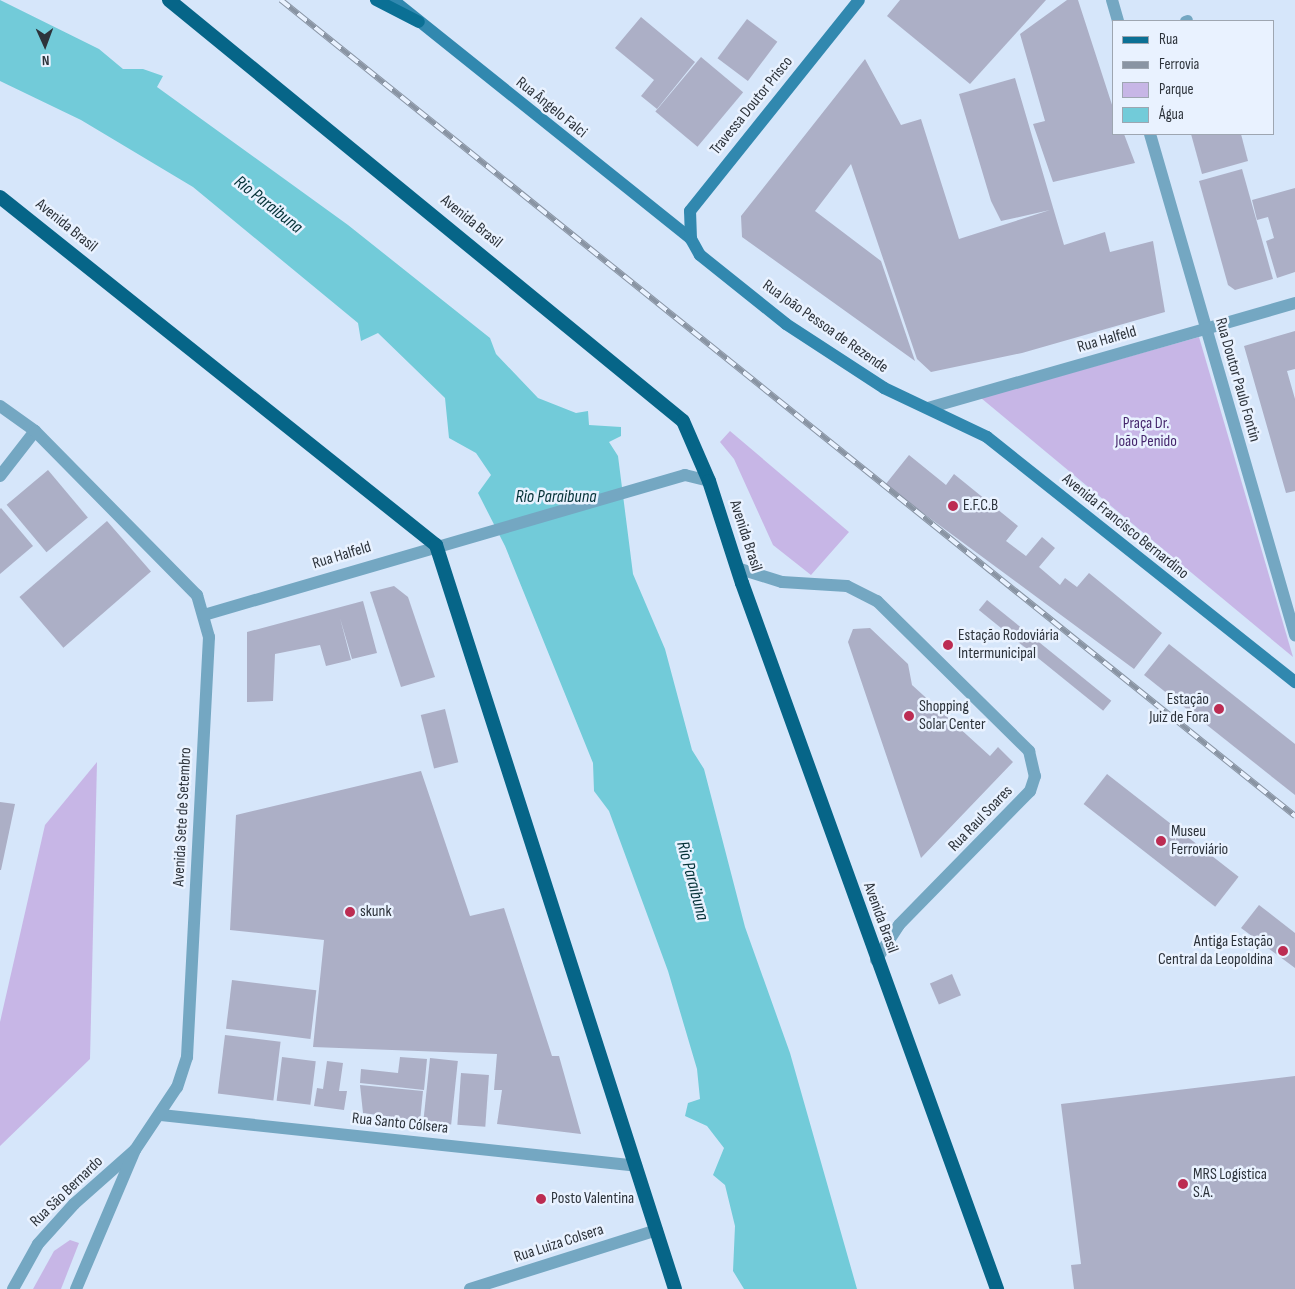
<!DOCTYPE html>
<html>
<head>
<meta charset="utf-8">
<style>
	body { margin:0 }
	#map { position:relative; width:1295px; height:1289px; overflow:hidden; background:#d6e6fa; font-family:"Sofia Sans Condensed",sans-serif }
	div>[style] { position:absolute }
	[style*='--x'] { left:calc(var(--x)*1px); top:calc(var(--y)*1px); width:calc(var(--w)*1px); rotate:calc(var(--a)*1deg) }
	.green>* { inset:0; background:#c7b6e6 }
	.water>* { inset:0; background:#72cbd9 }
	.building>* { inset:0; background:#acafc6; transform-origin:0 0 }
	.service>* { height:10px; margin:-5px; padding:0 5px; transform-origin:5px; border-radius:5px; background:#74a7c2 }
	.pedestrian>* { height:12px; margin:-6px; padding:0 6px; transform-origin:6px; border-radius:6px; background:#74a7c2 }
	.minor>* { height:12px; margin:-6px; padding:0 6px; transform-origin:6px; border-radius:6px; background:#74a7c2 }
	.tertiary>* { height:12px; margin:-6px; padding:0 6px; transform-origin:6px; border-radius:6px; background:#74a7c2 }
	.secondary>* { height:12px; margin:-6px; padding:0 6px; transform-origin:6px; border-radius:6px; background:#3188af }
	.primary>* { height:12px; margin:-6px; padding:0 6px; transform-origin:6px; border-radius:6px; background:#0b7095 }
	.trunk>* { height:14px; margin:-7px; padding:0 7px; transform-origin:7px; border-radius:7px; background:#066588 }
	.rail>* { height:5.5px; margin-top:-2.75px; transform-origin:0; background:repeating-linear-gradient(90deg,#e9f2ff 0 11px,#8994a3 0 22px); box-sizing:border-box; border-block:1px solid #8994a3 }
	.dots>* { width:14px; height:14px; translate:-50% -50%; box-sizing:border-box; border:2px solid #e9f2ff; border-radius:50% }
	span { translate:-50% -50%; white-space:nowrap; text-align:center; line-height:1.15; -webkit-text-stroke:5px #e9f2ff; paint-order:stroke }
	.street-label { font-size:16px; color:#2d333b }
	.park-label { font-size:16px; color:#46276d }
	.poi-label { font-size:16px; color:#2d333b }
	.left { translate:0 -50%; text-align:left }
	.right { translate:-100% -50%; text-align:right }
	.water-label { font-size:18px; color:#053238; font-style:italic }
	.legend { position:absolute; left:1112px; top:20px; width:162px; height:115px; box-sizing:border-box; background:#e9f2ff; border:1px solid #9ea6b1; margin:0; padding:6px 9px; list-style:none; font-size:15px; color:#2d333b }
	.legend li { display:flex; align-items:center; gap:10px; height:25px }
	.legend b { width:25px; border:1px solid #9ea6b1 }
	.north { position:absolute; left:20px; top:20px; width:50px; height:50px; -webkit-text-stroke:4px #e9f2ff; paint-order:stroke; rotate:178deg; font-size:14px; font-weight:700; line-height:20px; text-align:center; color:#2d333b }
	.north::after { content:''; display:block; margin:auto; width:18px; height:22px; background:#2d333b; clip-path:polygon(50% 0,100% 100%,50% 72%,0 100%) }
</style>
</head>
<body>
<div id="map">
	<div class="green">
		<div style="clip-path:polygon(1199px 337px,1293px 657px,981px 398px)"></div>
		<div style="clip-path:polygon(730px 431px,849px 532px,811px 575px,773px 545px,734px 459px,720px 442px)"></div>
		<div style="clip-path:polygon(97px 762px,90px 1059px,0 1146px,0 1022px,45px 825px)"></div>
		<div style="clip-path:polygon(70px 1240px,79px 1243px,61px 1289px,33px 1289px,54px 1251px)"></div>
	</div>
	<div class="water">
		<div style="clip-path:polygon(0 0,99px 49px,123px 69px,143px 69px,163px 76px,157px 87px,348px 225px,490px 338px,496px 354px,538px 398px,576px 413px,588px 411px,589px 425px,621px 427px,621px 436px,609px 442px,618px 456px,633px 574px,665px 649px,692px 750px,704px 769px,745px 927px,790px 1053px,857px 1289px,744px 1289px,733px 1271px,735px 1226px,725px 1185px,713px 1175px,724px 1148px,707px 1126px,685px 1116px,688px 1103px,700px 1099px,697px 1069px,668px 971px,609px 811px,594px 791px,593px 763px,505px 546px,478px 493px,491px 475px,476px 453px,449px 438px,445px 398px,378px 333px,361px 341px,358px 323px,193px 187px,81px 120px,0 81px)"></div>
	</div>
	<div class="building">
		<div style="clip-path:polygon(900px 0,1046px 0,970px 84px,887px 16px)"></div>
		<div style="clip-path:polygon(1067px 0,1078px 0,1114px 111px,1114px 134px,1124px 134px,1135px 163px,1053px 182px,1033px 124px,1045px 121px,1020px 34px)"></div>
		<div style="clip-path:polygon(641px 17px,695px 62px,657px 109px,641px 96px,654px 80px,615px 48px)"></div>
		<div style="left:747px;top:19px;width:38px;height:49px;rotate:37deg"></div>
		<div style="left:701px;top:57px;width:55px;height:71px;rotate:40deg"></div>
		<div style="clip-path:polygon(865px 59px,901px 125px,921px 119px,959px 239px,1050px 210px,1001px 221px,991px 201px,959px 94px,1015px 78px,1064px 245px,1105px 232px,1110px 252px,1153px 241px,1165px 312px,1022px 353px,931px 372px,917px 359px,851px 164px,815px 211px,881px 261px,915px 361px,742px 237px,741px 216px)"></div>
		<div style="clip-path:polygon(1191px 134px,1241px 134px,1248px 161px,1202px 174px)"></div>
		<div style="clip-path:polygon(1242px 169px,1273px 279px,1235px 290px,1228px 285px,1199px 181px)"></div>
		<div style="clip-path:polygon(1295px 188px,1295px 272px,1277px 278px,1266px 241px,1274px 238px,1268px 217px,1257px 220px,1252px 200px)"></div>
		<div style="clip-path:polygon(1295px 331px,1295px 369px,1287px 371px,1295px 399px,1295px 491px,1286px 493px,1244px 346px)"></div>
		<div style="clip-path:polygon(909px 455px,946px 485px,954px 474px,1018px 526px,1006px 541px,1026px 556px,1042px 537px,1055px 548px,1039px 567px,1060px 585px,1065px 578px,1077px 587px,1089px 573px,1162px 633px,1134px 669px,885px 485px)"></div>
		<div style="left:48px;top:470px;width:62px;height:54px;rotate:50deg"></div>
		<div style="clip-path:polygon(1px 508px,33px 546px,0 574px,0 509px)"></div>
		<div style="left:107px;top:521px;width:67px;height:116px;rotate:49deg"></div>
		<div style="clip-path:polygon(394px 586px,408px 597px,435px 677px,401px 687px,370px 592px)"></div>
		<div style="left:987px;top:600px;width:160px;height:13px;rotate:39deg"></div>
		<div style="clip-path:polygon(363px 601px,377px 653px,352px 659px,340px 618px,351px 660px,326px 666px,320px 645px,275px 654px,273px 701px,247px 702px,247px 632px)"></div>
		<div style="clip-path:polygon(870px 628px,908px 664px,912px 685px,990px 756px,998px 747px,1013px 762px,921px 858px,848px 642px,853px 629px)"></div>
		<div style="clip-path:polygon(1169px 644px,1295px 744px,1295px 795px,1144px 675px)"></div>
		<div style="left:445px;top:709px;width:55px;height:25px;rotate:76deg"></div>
		<div style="clip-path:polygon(421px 771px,470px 916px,504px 908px,552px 1056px,559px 1056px,581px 1134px,497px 1124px,502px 1090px,494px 1090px,497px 1054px,313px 1047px,324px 940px,230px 930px,236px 815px)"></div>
		<div style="left:1107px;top:774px;width:167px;height:38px;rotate:38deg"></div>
		<div style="clip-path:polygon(0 802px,15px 804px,1px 870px,0 870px)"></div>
		<div style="clip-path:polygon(1259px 905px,1295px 933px,1295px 968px,1241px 928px)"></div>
		<div style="left:952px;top:974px;width:23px;height:24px;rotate:67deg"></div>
		<div style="left:232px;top:980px;width:85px;height:49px;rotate:7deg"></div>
		<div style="left:225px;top:1035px;width:56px;height:59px;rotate:7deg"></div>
		<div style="left:282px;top:1057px;width:34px;height:44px;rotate:7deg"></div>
		<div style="clip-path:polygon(400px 1057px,427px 1059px,424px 1090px,360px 1083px,361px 1069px,398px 1073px)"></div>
		<div style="left:430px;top:1058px;width:28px;height:64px;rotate:6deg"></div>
		<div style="clip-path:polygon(327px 1061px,343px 1063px,339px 1091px,347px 1091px,344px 1110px,314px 1106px,317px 1088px,323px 1089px)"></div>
		<div style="left:461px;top:1073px;width:28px;height:52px;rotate:4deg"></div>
		<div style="clip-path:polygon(1295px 1076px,1295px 1289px,1074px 1289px,1071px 1265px,1081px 1264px,1061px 1104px)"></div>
		<div style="clip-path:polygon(360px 1085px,423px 1091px,420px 1121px,363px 1113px)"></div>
	</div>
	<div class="service">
		<div style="--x:1185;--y:21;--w:3;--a:-18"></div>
	</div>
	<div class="pedestrian">
		<div style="--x:928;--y:408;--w:288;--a:-15.9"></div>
	</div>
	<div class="minor">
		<div style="--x:1112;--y:0;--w:22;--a:74"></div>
		<div style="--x:1150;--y:134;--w:522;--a:73.86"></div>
		<div style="--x:1205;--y:329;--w:94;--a:-16.1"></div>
		<div style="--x:0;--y:476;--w:57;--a:-52.1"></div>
		<div style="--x:737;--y:568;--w:47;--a:17.3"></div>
		<div style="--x:782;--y:582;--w:65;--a:3.5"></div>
		<div style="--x:847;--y:586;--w:34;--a:27"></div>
		<div style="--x:877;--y:601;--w:214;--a:44.6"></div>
		<div style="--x:1029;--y:751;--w:26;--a:77"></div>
		<div style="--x:1035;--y:776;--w:16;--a:108"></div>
		<div style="--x:1030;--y:791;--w:187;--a:134.4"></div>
		<div style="--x:899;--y:925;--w:42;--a:123.3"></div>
		<div style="--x:161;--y:1115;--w:478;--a:6.1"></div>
		<div style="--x:13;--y:1289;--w:51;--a:-60.9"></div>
		<div style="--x:38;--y:1244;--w:54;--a:-48"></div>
		<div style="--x:74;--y:1204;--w:81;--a:-41.5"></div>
		<div style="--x:470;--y:1289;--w:196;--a:-17.5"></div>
	</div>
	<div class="tertiary">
		<div style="--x:0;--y:406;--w:43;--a:35.5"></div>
		<div style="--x:35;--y:431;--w:231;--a:45.4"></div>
		<div style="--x:197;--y:595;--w:44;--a:74.1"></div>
		<div style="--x:209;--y:637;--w:421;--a:93"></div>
		<div style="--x:187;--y:1057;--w:32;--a:108"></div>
		<div style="--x:177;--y:1087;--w:76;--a:123.7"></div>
		<div style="--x:135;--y:1150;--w:151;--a:113"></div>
		<div style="--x:204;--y:615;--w:501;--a:-16.23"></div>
		<div style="--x:685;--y:475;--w:25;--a:14"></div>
	</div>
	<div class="secondary">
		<div style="--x:393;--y:0;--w:382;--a:38.7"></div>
		<div style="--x:691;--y:239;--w:18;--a:61"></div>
		<div style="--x:700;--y:255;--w:110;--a:38.7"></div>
		<div style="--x:786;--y:324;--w:117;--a:33.1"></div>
		<div style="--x:884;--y:388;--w:114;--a:25.4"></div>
		<div style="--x:987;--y:437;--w:394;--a:38.5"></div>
		<div style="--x:691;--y:239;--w:28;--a:-92"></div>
		<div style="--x:690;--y:211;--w:270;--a:-51.3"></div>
	</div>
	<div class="primary">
		<div style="--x:376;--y:0;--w:48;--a:27.1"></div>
	</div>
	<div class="trunk">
		<div style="--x:169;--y:0;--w:664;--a:39.32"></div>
		<div style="--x:683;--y:421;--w:65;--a:66.6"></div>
		<div style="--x:709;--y:481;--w:107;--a:72.1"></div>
		<div style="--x:742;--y:583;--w:751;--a:70.14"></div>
		<div style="--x:0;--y:197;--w:558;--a:38.6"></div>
		<div style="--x:436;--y:545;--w:781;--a:72.19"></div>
	</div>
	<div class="rail">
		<div style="--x:281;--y:0;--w:1302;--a:38.82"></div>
	</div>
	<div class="dots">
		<div style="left:953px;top:506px;background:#bc2c52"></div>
		<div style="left:948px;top:645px;background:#bc2c52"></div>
		<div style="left:1219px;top:709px;background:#bc2c52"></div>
		<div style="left:909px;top:716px;background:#bc2c52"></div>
		<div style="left:1161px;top:841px;background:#bc2c52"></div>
		<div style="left:350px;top:912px;background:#bc2c52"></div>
		<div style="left:1283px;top:951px;background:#bc2c52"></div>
		<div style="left:1183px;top:1184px;background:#bc2c52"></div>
		<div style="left:541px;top:1199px;background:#bc2c52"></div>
	</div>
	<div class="street-label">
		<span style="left:752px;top:106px;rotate:-51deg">Travessa Doutor Prisco</span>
		<span style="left:551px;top:108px;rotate:39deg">Rua Ângelo Falci</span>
		<span style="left:471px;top:222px;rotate:39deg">Avenida Brasil</span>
		<span style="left:66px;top:226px;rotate:39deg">Avenida Brasil</span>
		<span style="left:825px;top:327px;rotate:35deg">Rua João Pessoa de Rezende</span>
		<span style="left:1107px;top:340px;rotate:-16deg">Rua Halfeld</span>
		<span style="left:1237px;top:380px;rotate:74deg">Rua Doutor Paulo Fontin</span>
		<span style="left:1125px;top:527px;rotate:39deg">Avenida Francisco Bernardino</span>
		<span style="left:745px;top:536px;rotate:72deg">Avenida Brasil</span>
		<span style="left:342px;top:556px;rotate:-17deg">Rua Halfeld</span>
		<span style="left:183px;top:817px;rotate:-87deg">Avenida Sete de Setembro</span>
		<span style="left:981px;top:819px;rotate:-46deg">Rua Raul Soares</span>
		<span style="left:880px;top:918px;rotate:70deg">Avenida Brasil</span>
		<span style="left:400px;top:1124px;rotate:6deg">Rua Santo Cólsera</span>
		<span style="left:67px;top:1192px;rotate:-44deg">Rua São Bernardo</span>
		<span style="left:559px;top:1244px;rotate:-18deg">Rua Luiza Colsera</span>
	</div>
	<div class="park-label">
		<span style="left:1146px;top:433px">Praça Dr.<br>João Penido</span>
	</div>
	<div class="poi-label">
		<span class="left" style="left:963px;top:506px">E.F.C.B</span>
		<span class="left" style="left:958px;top:645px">Estação Rodoviária<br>Intermunicipal</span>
		<span class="right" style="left:1209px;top:709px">Estação<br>Juiz de Fora</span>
		<span class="left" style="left:919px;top:716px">Shopping<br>Solar Center</span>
		<span class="left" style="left:1171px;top:841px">Museu<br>Ferroviário</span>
		<span class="left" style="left:360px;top:912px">skunk</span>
		<span class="right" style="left:1273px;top:951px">Antiga Estação<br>Central da Leopoldina</span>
		<span class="left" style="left:1193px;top:1184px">MRS Logística<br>S.A.</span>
		<span class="left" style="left:551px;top:1199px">Posto Valentina</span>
	</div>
	<div class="water-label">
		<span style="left:268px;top:205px;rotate:38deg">Rio Paraibuna</span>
		<span style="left:556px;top:497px">Rio Paraibuna</span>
		<span style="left:692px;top:881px;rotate:75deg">Rio Paraibuna</span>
	</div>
	<ul class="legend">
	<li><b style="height:6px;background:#0b7095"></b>Rua</li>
	<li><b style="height:6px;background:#8994a3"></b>Ferrovia</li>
	<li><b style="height:14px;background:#c7b6e6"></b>Parque</li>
	<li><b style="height:14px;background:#72cbd9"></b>Água</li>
	</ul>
	<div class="north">N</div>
</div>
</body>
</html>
